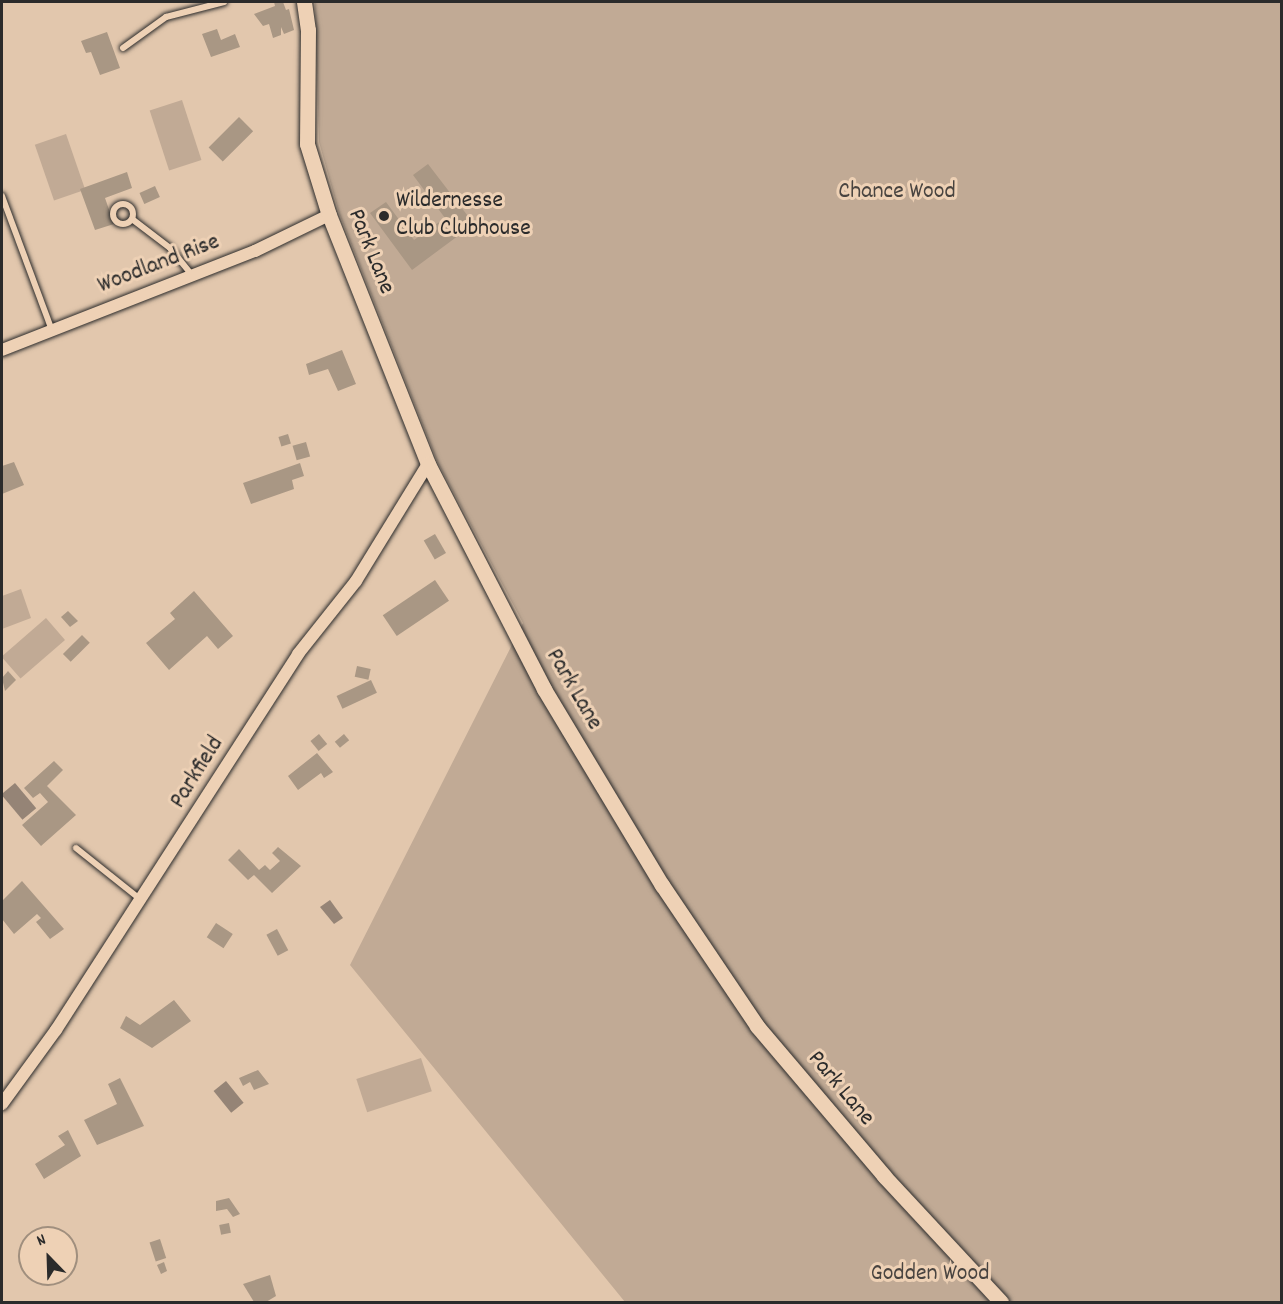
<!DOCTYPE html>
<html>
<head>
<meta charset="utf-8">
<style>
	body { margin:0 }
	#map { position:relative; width:1283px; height:1304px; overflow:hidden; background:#e2c7ad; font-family:Dekko,sans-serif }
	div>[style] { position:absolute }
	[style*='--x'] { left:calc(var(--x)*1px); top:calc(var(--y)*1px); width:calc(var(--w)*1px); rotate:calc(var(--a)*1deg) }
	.green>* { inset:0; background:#c1aa95; transform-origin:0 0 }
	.water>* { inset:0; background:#958476; transform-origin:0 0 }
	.building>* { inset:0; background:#a99784; transform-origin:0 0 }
	.roads { filter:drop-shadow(0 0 2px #2b2b2b) drop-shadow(0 0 2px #2b2b2b) }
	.service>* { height:6px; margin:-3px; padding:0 3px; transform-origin:3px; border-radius:3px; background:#eed1b5 }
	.service>.ring { margin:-3px; padding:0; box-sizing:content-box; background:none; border:6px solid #eed1b5; border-radius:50% }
	.minor>* { height:12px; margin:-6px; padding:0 6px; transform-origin:6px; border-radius:6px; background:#eed1b5 }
	.tertiary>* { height:15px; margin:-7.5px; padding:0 7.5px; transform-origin:7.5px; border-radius:7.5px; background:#eed1b5 }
	.dots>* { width:16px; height:16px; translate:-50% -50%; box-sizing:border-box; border:3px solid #eed1b5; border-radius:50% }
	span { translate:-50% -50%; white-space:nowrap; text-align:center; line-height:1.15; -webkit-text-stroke:6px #eed1b5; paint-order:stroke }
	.park-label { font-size:24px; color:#494440 }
	.poi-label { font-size:24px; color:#2b2b2b }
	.left { translate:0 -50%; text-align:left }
	.street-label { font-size:24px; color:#2b2b2b }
	.frame { position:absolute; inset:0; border:3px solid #2b2b2b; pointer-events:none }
	.north { position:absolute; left:18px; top:1226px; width:60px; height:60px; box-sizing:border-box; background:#eed1b5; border:2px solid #a08f7e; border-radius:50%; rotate:337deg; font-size:16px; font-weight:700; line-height:24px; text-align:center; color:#2b2b2b }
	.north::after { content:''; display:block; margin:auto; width:21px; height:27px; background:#2b2b2b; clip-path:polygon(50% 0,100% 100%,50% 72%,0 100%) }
</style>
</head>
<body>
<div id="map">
	<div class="green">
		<div style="clip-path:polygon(315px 2px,1281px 2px,1281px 1302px,625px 1302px,350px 965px,523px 623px,438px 463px,339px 213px,319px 142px)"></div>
		<div style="left:182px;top:100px;width:63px;height:34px;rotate:72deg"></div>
		<div style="left:66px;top:134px;width:59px;height:33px;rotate:71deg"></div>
		<div style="clip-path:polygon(21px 589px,31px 618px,2px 629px,2px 596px)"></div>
		<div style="left:46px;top:618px;width:29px;height:59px;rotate:49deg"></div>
		<div style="left:421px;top:1058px;width:35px;height:68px;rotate:72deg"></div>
	</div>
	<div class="water">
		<div style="left:15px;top:783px;width:33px;height:18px;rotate:50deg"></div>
		<div style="clip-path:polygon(330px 900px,343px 918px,334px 924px,320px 907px)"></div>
		<div style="left:226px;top:1081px;width:28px;height:16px;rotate:51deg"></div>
	</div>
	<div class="building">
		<div style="clip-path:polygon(274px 2px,283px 2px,286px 10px,289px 9px,294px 30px,284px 34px,281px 27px,281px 35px,273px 38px,269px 24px,263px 26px,254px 14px,275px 6px)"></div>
		<div style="clip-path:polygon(217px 29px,221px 40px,235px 34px,240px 47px,211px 57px,202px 34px)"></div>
		<div style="clip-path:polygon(107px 32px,120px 68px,100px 75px,91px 52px,86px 53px,81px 41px)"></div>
		<div style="left:239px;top:117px;width:20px;height:43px;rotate:45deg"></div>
		<div style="clip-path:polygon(428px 164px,474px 224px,412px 270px,370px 213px,386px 202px,414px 240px,445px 218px,413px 175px)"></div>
		<div style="clip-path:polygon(127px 172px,132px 188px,105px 198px,114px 224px,95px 230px,80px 189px)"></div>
		<div style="left:155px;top:186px;width:12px;height:17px;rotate:66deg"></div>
		<div style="clip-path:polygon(342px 350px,356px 384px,338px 391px,328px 369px,309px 375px,306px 364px)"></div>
		<div style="left:288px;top:434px;width:10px;height:10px;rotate:73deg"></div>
		<div style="left:306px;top:442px;width:15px;height:14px;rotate:74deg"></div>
		<div style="clip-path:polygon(14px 462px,24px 485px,2px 494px,2px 466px)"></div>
		<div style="clip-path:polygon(300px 463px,304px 476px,292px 480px,294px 489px,251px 504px,243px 483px)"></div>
		<div style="left:435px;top:534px;width:22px;height:13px;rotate:60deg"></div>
		<div style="left:435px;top:580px;width:25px;height:63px;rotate:56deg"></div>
		<div style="clip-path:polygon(194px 591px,233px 636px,218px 649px,207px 636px,169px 670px,146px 643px,175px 619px,170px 613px)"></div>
		<div style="clip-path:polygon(68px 611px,78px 621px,70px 627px,61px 617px)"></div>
		<div style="left:82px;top:635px;width:11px;height:27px;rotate:45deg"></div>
		<div style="left:357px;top:666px;width:14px;height:11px;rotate:12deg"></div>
		<div style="clip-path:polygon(8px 671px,16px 680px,5px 691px,2px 678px)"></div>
		<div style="left:371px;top:680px;width:14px;height:38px;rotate:65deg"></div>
		<div style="left:319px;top:734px;width:13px;height:11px;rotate:51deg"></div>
		<div style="left:344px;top:734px;width:8px;height:12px;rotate:50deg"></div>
		<div style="clip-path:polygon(317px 753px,333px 772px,324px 778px,321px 773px,298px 790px,288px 776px)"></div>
		<div style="clip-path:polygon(54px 761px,63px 770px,47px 786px,76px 815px,41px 846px,22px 825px,48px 802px,40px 793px,33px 798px,24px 788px)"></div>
		<div style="clip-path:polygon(278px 847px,301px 866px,272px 893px,254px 875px,248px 880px,228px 860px,239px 849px,259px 870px,265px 865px,270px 870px,280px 861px,272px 853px)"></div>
		<div style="clip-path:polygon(22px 881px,64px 929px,50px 939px,36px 922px,41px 918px,37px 914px,14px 934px,2px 919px,2px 901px)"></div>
		<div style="left:216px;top:923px;width:20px;height:17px;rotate:33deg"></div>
		<div style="left:277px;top:929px;width:24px;height:12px;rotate:62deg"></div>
		<div style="clip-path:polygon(174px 1000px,191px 1021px,152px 1048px,120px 1028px,126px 1016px,140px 1025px)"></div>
		<div style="clip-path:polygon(258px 1070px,269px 1084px,254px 1090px,250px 1082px,243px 1086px,239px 1078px)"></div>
		<div style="clip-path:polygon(120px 1078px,144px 1126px,97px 1145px,84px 1120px,117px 1104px,108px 1084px)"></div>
		<div style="clip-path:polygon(68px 1130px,81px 1156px,44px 1179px,35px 1164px,65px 1145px,58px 1136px)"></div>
		<div style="clip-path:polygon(229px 1198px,240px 1214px,233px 1217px,227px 1209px,216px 1211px,216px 1201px)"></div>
		<div style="left:229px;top:1223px;width:10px;height:10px;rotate:79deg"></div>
		<div style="left:160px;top:1239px;width:20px;height:11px;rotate:72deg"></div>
		<div style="clip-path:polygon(164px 1262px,167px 1271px,161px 1274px,157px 1265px)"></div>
		<div style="clip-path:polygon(270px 1275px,276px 1296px,266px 1302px,254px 1302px,243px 1284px)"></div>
	</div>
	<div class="roads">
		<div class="service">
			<div style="--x:123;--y:48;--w:53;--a:-35.8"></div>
			<div style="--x:166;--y:17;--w:60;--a:-14.5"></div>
			<div style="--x:2;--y:196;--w:141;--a:69.6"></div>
			<div class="ring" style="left:113px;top:204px;width:14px;height:14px"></div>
			<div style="--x:132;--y:219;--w:48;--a:37.3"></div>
			<div style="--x:170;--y:248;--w:35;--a:51"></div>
			<div style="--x:76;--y:848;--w:82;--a:38.6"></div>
		</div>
		<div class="minor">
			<div style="--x:2;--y:350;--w:272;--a:-21.4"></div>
			<div style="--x:255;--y:251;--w:82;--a:-25.9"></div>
			<div style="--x:2;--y:1104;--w:92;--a:-53.9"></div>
			<div style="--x:56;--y:1030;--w:447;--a:-57.2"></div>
			<div style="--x:298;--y:654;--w:93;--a:-51.5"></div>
			<div style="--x:356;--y:581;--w:137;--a:-58.4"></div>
		</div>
		<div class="tertiary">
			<div style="--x:304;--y:2;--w:28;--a:82"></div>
			<div style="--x:308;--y:30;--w:114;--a:90.5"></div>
			<div style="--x:307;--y:144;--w:74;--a:72.8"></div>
			<div style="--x:329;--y:215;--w:268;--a:68.3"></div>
			<div style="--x:428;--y:464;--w:253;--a:62.7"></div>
			<div style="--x:544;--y:689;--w:229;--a:59"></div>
			<div style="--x:662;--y:885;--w:170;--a:56"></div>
			<div style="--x:757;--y:1026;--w:197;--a:49.7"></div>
			<div style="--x:884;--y:1176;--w:172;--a:47.1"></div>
		</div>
	</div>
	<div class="dots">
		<div style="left:384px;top:216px;background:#2b2b2b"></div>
	</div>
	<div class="park-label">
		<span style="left:897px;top:193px">Chance Wood</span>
		<span style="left:930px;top:1275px">Godden Wood</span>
	</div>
	<div class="poi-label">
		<span class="left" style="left:396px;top:216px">Wildernesse<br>Club Clubhouse</span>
	</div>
	<div class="street-label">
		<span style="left:370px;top:252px;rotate:68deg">Park Lane</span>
		<span style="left:159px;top:265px;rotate:-21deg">Woodland Rise</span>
		<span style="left:573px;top:690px;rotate:60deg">Park Lane</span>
		<span style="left:198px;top:773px;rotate:-58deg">Parkfield</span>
		<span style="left:840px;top:1089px;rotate:50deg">Park Lane</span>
	</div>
	<div class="frame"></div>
	<div class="north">N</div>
</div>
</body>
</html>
